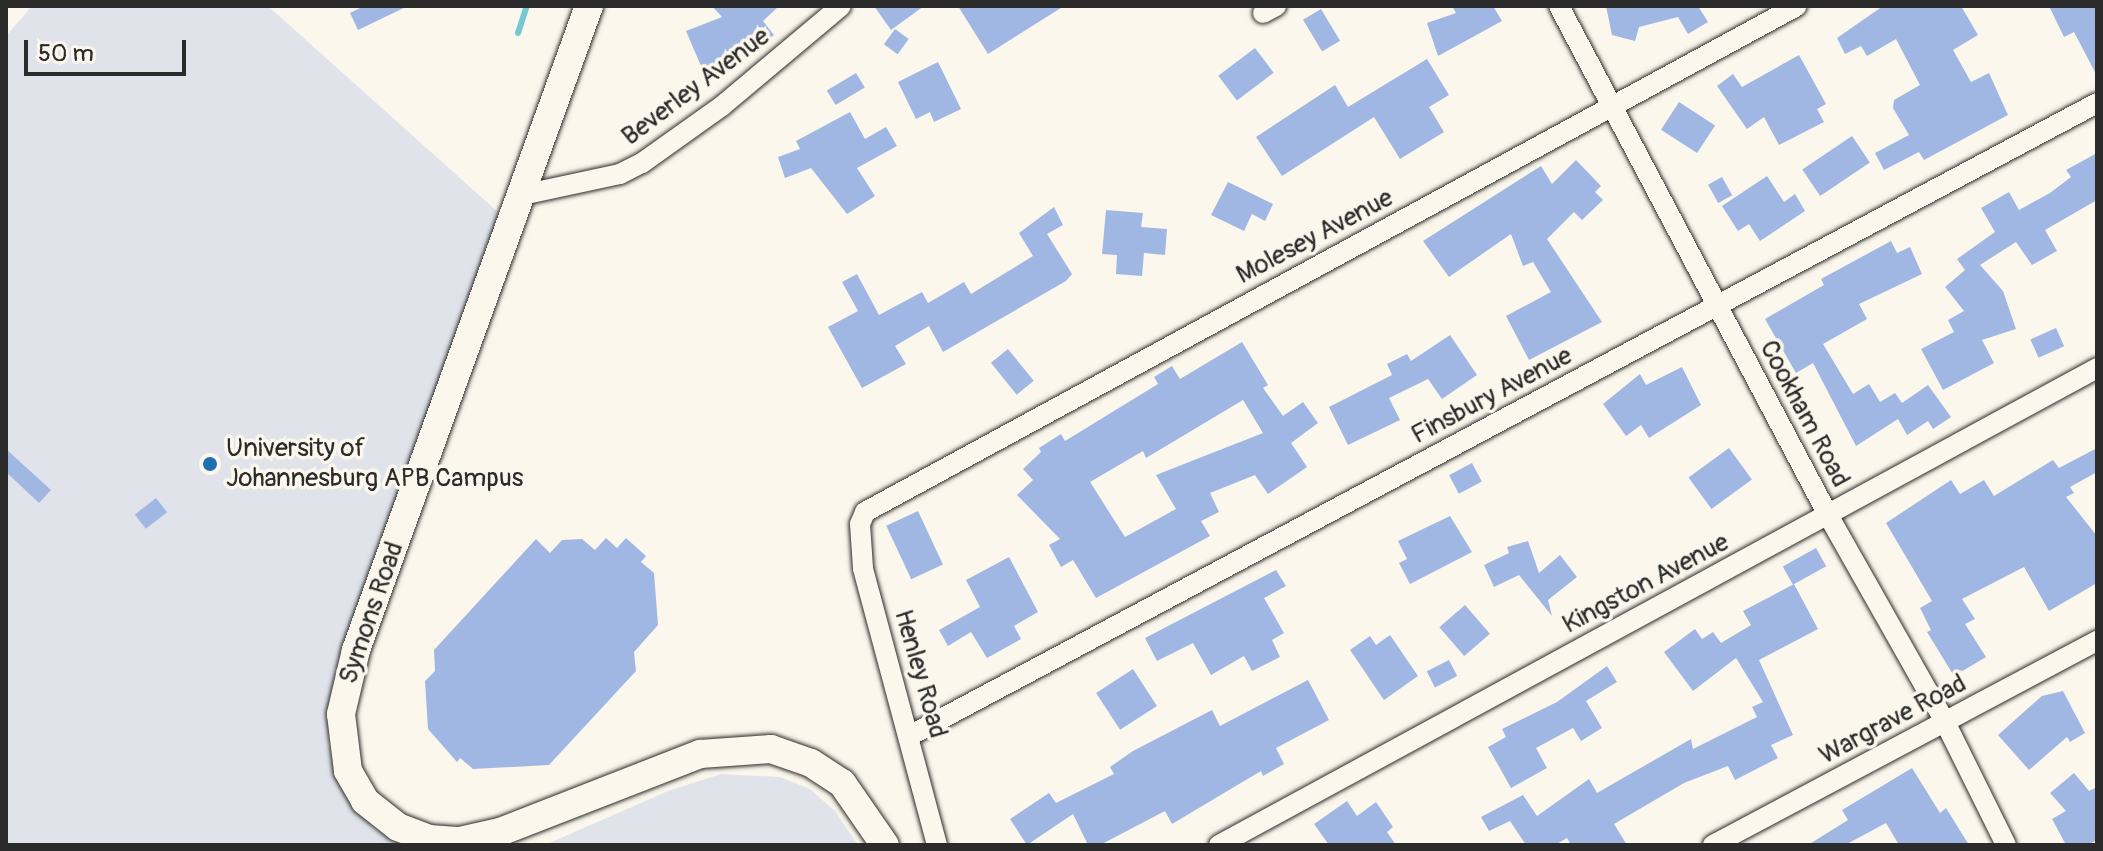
<!DOCTYPE html>
<html>
<head>
<meta charset="utf-8">
<style>
	body { margin:0 }
	#map { position:relative; width:2103px; height:851px; overflow:hidden; background:#fbf7ec; font-family:Pangolin,sans-serif }
	div>[style] { position:absolute }
	[style*='--x'] { left:calc(var(--x)*1px); top:calc(var(--y)*1px); width:calc(var(--w)*1px); rotate:calc(var(--a)*1deg) }
	.built>* { inset:0; background:#e0e4ea }
	.stream>* { height:6px; margin:-3px; padding:0 3px; transform-origin:3px; border-radius:3px; background:#78c8d3 }
	.building>* { inset:0; background:#a0b7e4; transform-origin:0 0 }
	.roads { filter:drop-shadow(0 0 2px #2b2b2b) drop-shadow(0 0 2px #2b2b2b) }
	.street>* { height:20px; margin:-10px; padding:0 10px; transform-origin:10px; border-radius:10px; background:#fbf7ec }
	.secondary>* { height:28px; margin:-14px; padding:0 14px; transform-origin:14px; border-radius:14px; background:#fbf7ec }
	.dots>* { width:22px; height:22px; translate:-50% -50%; box-sizing:border-box; border:4px solid #fbf7ec; border-radius:50% }
	span { translate:-50% -50%; white-space:nowrap; text-align:center; line-height:1.15; -webkit-text-stroke:7px #fbf7ec; paint-order:stroke }
	.street-label { font-size:26px; color:#2b2b2b }
	.poi-label { font-size:26px; color:#2b2b2b }
	.left { translate:0 -50%; text-align:left }
	.frame { position:absolute; inset:0; border:8px solid #2b2b2b; pointer-events:none }
	.scale { position:absolute; left:24px; top:40px; width:162px; height:36px; box-sizing:border-box; border:4px solid #2b2b2b; border-top:0; padding-left:10px; font-size:24px; line-height:28px; white-space:nowrap; color:#2b2b2b; -webkit-text-stroke:6px #fbf7ec; paint-order:stroke }
</style>
</head>
<body>
<div id="map">
	<div class="built">
		<div style="clip-path:polygon(32px 6px,268px 6px,499px 213px,328px 715px,328px 746px,343px 782px,373px 828px,399px 845px,6px 845px,6px 36px)"></div>
		<div style="clip-path:polygon(721px 774px,780px 777px,810px 789px,835px 811px,858px 845px,545px 845px,668px 791px)"></div>
	</div>
	<div class="stream">
		<div style="--x:518;--y:33;--w:28;--a:-72"></div>
	</div>
	<div class="building">
		<div style="clip-path:polygon(364px 6px,408px 6px,358px 30px,350px 13px)"></div>
		<div style="clip-path:polygon(712px 6px,779px 6px,763px 21px,774px 35px,751px 53px,704px 73px,686px 31px,722px 17px)"></div>
		<div style="clip-path:polygon(874px 6px,924px 6px,891px 30px)"></div>
		<div style="clip-path:polygon(958px 6px,1064px 6px,988px 54px)"></div>
		<div style="clip-path:polygon(1452px 6px,1493px 6px,1502px 21px,1438px 56px,1427px 23px,1456px 13px)"></div>
		<div style="clip-path:polygon(1606px 6px,1698px 6px,1708px 22px,1688px 34px,1678px 17px,1639px 27px,1635px 41px,1612px 35px)"></div>
		<div style="clip-path:polygon(1883px 6px,1961px 6px,1978px 35px,1953px 50px,1971px 82px,1989px 73px,2008px 115px,1924px 160px,1919px 152px,1884px 170px,1875px 153px,1909px 135px,1893px 108px,1894px 100px,1920px 85px,1896px 39px,1867px 56px,1861px 46px,1845px 54px,1837px 38px)"></div>
		<div style="clip-path:polygon(2049px 6px,2097px 6px,2097px 76px,2074px 32px,2064px 37px)"></div>
		<div style="left:1321px;top:9px;width:37px;height:21px;rotate:59deg"></div>
		<div style="left:895px;top:29px;width:17px;height:19px;rotate:36deg"></div>
		<div style="left:1255px;top:48px;width:31px;height:46px;rotate:53deg"></div>
		<div style="clip-path:polygon(1799px 55px,1826px 104px,1817px 109px,1824px 122px,1779px 145px,1764px 117px,1747px 129px,1717px 86px,1733px 74px,1742px 87px)"></div>
		<div style="clip-path:polygon(1427px 59px,1449px 95px,1429px 107px,1444px 132px,1400px 159px,1374px 117px,1282px 176px,1256px 137px,1335px 85px,1348px 107px)"></div>
		<div style="clip-path:polygon(938px 62px,961px 109px,934px 122px,930px 112px,916px 119px,898px 82px)"></div>
		<div style="left:856px;top:73px;width:17px;height:34px;rotate:59deg"></div>
		<div style="left:1679px;top:102px;width:43px;height:33px;rotate:33deg"></div>
		<div style="clip-path:polygon(850px 112px,865px 139px,886px 127px,897px 146px,857px 168px,875px 196px,847px 214px,811px 168px,785px 178px,778px 157px,800px 149px,796px 141px)"></div>
		<div style="left:1852px;top:136px;width:32px;height:60px;rotate:56deg"></div>
		<div style="clip-path:polygon(2097px 153px,2097px 200px,2045px 230px,2057px 251px,2032px 265px,2016px 242px,1980px 265px,2003px 291px,2016px 329px,1982px 340px,1994px 363px,1943px 390px,1921px 349px,1954px 332px,1948px 320px,1964px 311px,1945px 287px,1965px 270px,1957px 259px,1995px 232px,1981px 208px,2009px 192px,2019px 210px,2050px 193px,2071px 177px,2066px 170px)"></div>
		<div style="clip-path:polygon(1576px 160px,1601px 186px,1595px 192px,1603px 200px,1582px 220px,1574px 212px,1547px 239px,1602px 322px,1529px 360px,1506px 316px,1551px 292px,1533px 262px,1523px 266px,1511px 234px,1449px 277px,1423px 241px,1541px 166px,1552px 184px)"></div>
		<div style="clip-path:polygon(1767px 176px,1784px 202px,1795px 194px,1805px 211px,1760px 241px,1749px 224px,1738px 231px,1722px 206px)"></div>
		<div style="left:1722px;top:177px;width:21px;height:16px;rotate:61deg"></div>
		<div style="clip-path:polygon(1228px 182px,1273px 204px,1265px 221px,1252px 214px,1244px 231px,1211px 215px)"></div>
		<div style="clip-path:polygon(1054px 207px,1063px 225px,1047px 234px,1072px 274px,1066px 281px,943px 352px,929px 326px,895px 346px,906px 364px,862px 388px,828px 327px,858px 311px,842px 282px,857px 274px,879px 315px,922px 292px,928px 303px,964px 282px,971px 294px,1033px 256px,1019px 233px)"></div>
		<div style="clip-path:polygon(1106px 210px,1143px 213px,1141px 227px,1167px 229px,1165px 255px,1144px 253px,1142px 276px,1116px 274px,1117px 255px,1102px 254px)"></div>
		<div style="clip-path:polygon(1891px 241px,1897px 253px,1910px 247px,1922px 274px,1859px 304px,1867px 319px,1823px 344px,1853px 394px,1869px 384px,1880px 402px,1895px 393px,1902px 403px,1928px 385px,1951px 417px,1933px 429px,1928px 421px,1907px 435px,1898px 419px,1856px 446px,1813px 363px,1796px 373px,1765px 319px,1824px 285px,1821px 279px)"></div>
		<div style="left:2056px;top:328px;width:20px;height:28px;rotate:66deg"></div>
		<div style="clip-path:polygon(1450px 335px,1477px 375px,1442px 399px,1428px 379px,1389px 398px,1400px 420px,1348px 445px,1329px 407px,1392px 375px,1387px 364px,1407px 354px,1411px 361px)"></div>
		<div style="clip-path:polygon(evenodd,1242px 342px,1268px 385px,1263px 388px,1283px 416px,1303px 402px,1318px 423px,1291px 443px,1307px 467px,1268px 494px,1255px 475px,1210px 493px,1219px 512px,1201px 521px,1210px 536px,1096px 598px,1073px 560px,1061px 567px,1049px 545px,1060px 539px,1017px 495px,1033px 480px,1023px 469px,1041px 452px,1039px 448px,1061px 434px,1065px 441px,1158px 384px,1154px 377px,1172px 366px,1180px 379px,1242px 342px,1243px 400px,1263px 433px,1156px 475px,1176px 509px,1125px 537px,1090px 482px,1143px 451px,1146px 458px,1243px 400px)"></div>
		<div style="left:1008px;top:349px;width:41px;height:22px;rotate:51deg"></div>
		<div style="clip-path:polygon(1682px 367px,1701px 405px,1649px 438px,1641px 425px,1626px 436px,1603px 404px,1640px 374px,1646px 385px)"></div>
		<div style="left:1729px;top:448px;width:39px;height:50px;rotate:54deg"></div>
		<div style="clip-path:polygon(2097px 448px,2097px 472px,2070px 487px,2074px 493px,2066px 497px,2097px 536px,2097px 583px,2049px 611px,2024px 567px,1962px 599px,1975px 619px,1965px 624px,1986px 657px,1954px 676px,1927px 632px,1931px 630px,1920px 608px,1932px 601px,1886px 523px,1951px 480px,1960px 494px,1984px 480px,1994px 496px,2053px 460px,2059px 468px)"></div>
		<div style="clip-path:polygon(6px 449px,51px 490px,39px 503px,6px 472px)"></div>
		<div style="left:1472px;top:463px;width:21px;height:26px;rotate:62deg"></div>
		<div style="left:156px;top:498px;width:18px;height:27px;rotate:52deg"></div>
		<div style="left:918px;top:511px;width:59px;height:35px;rotate:65deg"></div>
		<div style="clip-path:polygon(1450px 516px,1472px 552px,1410px 584px,1399px 563px,1407px 559px,1398px 541px)"></div>
		<div style="clip-path:polygon(606px 538px,617px 548px,626px 538px,646px 556px,641px 562px,654px 573px,658px 625px,634px 652px,636px 671px,549px 765px,473px 769px,460px 758px,457px 762px,428px 729px,425px 681px,435px 671px,434px 650px,536px 539px,550px 553px,562px 540px,582px 539px,595px 550px)"></div>
		<div style="clip-path:polygon(1528px 541px,1539px 573px,1560px 555px,1577px 577px,1548px 600px,1552px 616px,1519px 575px,1494px 587px,1484px 565px,1509px 553px,1507px 547px)"></div>
		<div style="left:1816px;top:548px;width:21px;height:38px;rotate:61deg"></div>
		<div style="clip-path:polygon(1009px 557px,1038px 612px,1014px 626px,1021px 639px,987px 658px,971px 632px,948px 646px,939px 630px,980px 607px,966px 580px)"></div>
		<div style="clip-path:polygon(1276px 570px,1286px 586px,1264px 598px,1284px 633px,1272px 640px,1280px 657px,1252px 671px,1244px 656px,1211px 675px,1193px 643px,1157px 661px,1145px 638px)"></div>
		<div style="clip-path:polygon(1794px 584px,1818px 629px,1759px 660px,1793px 735px,1771px 745px,1778px 758px,1735px 780px,1728px 766px,1684px 783px,1614px 824px,1627px 845px,1571px 845px,1567px 838px,1555px 845px,1526px 845px,1510px 821px,1489px 831px,1481px 817px,1523px 795px,1537px 816px,1589px 779px,1597px 793px,1691px 739px,1693px 749px,1757px 717px,1752px 707px,1763px 702px,1736px 658px,1693px 691px,1664px 652px,1695px 629px,1702px 639px,1713px 632px,1721px 643px,1751px 625px,1743px 611px)"></div>
		<div style="left:1465px;top:605px;width:38px;height:34px;rotate:49deg"></div>
		<div style="clip-path:polygon(1390px 635px,1418px 676px,1384px 700px,1350px 650px,1370px 636px,1376px 645px)"></div>
		<div style="left:1449px;top:660px;width:18px;height:25px;rotate:63deg"></div>
		<div style="clip-path:polygon(1607px 666px,1617px 682px,1586px 701px,1602px 728px,1581px 741px,1573px 728px,1536px 748px,1547px 768px,1511px 788px,1488px 747px,1506px 737px,1502px 729px,1557px 702px)"></div>
		<div style="left:1133px;top:669px;width:44px;height:44px;rotate:57deg"></div>
		<div style="clip-path:polygon(1308px 680px,1329px 720px,1276px 748px,1284px 764px,1263px 776px,1261px 771px,1172px 824px,1165px 811px,1100px 845px,1088px 845px,1073px 814px,1027px 845px,1010px 819px,1049px 793px,1056px 803px,1114px 774px,1110px 767px,1133px 751px,1212px 710px,1220px 726px)"></div>
		<div style="clip-path:polygon(2063px 691px,2085px 733px,2070px 742px,2067px 737px,2029px 770px,1998px 735px,2042px 696px)"></div>
		<div style="clip-path:polygon(1912px 768px,1940px 813px,1946px 808px,1969px 845px,1899px 845px,1886px 823px,1845px 845px,1808px 845px,1848px 820px,1842px 810px)"></div>
		<div style="clip-path:polygon(2074px 773px,2089px 791px,2097px 787px,2097px 840px,2087px 845px,2066px 845px,2052px 819px,2066px 811px,2050px 793px)"></div>
		<div style="clip-path:polygon(1347px 801px,1357px 816px,1376px 802px,1393px 827px,1387px 832px,1396px 845px,1329px 845px,1314px 824px)"></div>
	</div>
	<div class="roads">
		<div class="street">
			<div style="--x:1559;--y:6;--w:576;--a:62.14"></div>
			<div style="--x:1828;--y:515;--w:238;--a:60.5"></div>
			<div style="--x:1945;--y:722;--w:137;--a:63.6"></div>
			<div style="--x:1263;--y:13;--w:15;--a:-28"></div>
			<div style="--x:522;--y:195;--w:100;--a:-12.1"></div>
			<div style="--x:620;--y:174;--w:25;--a:-27"></div>
			<div style="--x:642;--y:163;--w:98;--a:-35.5"></div>
			<div style="--x:722;--y:106;--w:155;--a:-40"></div>
			<div style="--x:911;--y:735;--w:1344;--a:-28.05"></div>
			<div style="--x:937;--y:845;--w:287;--a:-105"></div>
			<div style="--x:863;--y:568;--w:44;--a:-93.9"></div>
			<div style="--x:860;--y:524;--w:13;--a:-67"></div>
			<div style="--x:865;--y:512;--w:1060;--a:-28.5"></div>
			<div style="--x:1219;--y:845;--w:999;--a:-28.51"></div>
			<div style="--x:1713;--y:845;--w:435;--a:-28"></div>
		</div>
		<div class="secondary">
			<div style="--x:589;--y:6;--w:685;--a:109.89"></div>
			<div style="--x:356;--y:650;--w:66;--a:103.2"></div>
			<div style="--x:341;--y:714;--w:57;--a:83"></div>
			<div style="--x:348;--y:771;--w:34;--a:60"></div>
			<div style="--x:365;--y:801;--w:42;--a:38.2"></div>
			<div style="--x:398;--y:827;--w:33;--a:21"></div>
			<div style="--x:429;--y:839;--w:31;--a:4"></div>
			<div style="--x:460;--y:841;--w:41;--a:-12.7"></div>
			<div style="--x:500;--y:832;--w:215;--a:-21.3"></div>
			<div style="--x:700;--y:754;--w:71;--a:-4"></div>
			<div style="--x:771;--y:749;--w:42;--a:19.3"></div>
			<div style="--x:811;--y:763;--w:37;--a:33"></div>
			<div style="--x:842;--y:783;--w:75;--a:55.3"></div>
		</div>
	</div>
	<div class="dots">
		<div style="left:210px;top:464px;background:#1f6fb2"></div>
	</div>
	<div class="street-label">
		<span style="left:696px;top:87px;rotate:-37deg">Beverley Avenue</span>
		<span style="left:1315px;top:237px;rotate:-28deg">Molesey Avenue</span>
		<span style="left:1492px;top:396px;rotate:-28deg">Finsbury Avenue</span>
		<span style="left:1804px;top:414px;rotate:62deg">Cookham Road</span>
		<span style="left:1646px;top:584px;rotate:-28deg">Kingston Avenue</span>
		<span style="left:372px;top:613px;rotate:-71deg">Symons Road</span>
		<span style="left:920px;top:674px;rotate:74deg">Henley Road</span>
		<span style="left:1893px;top:720px;rotate:-28deg">Wargrave Road</span>
	</div>
	<div class="poi-label">
		<span class="left" style="left:226px;top:464px">University of<br>Johannesburg APB Campus</span>
	</div>
	<div class="frame"></div>
	<div class="scale">50 m</div>
</div>
</body>
</html>
